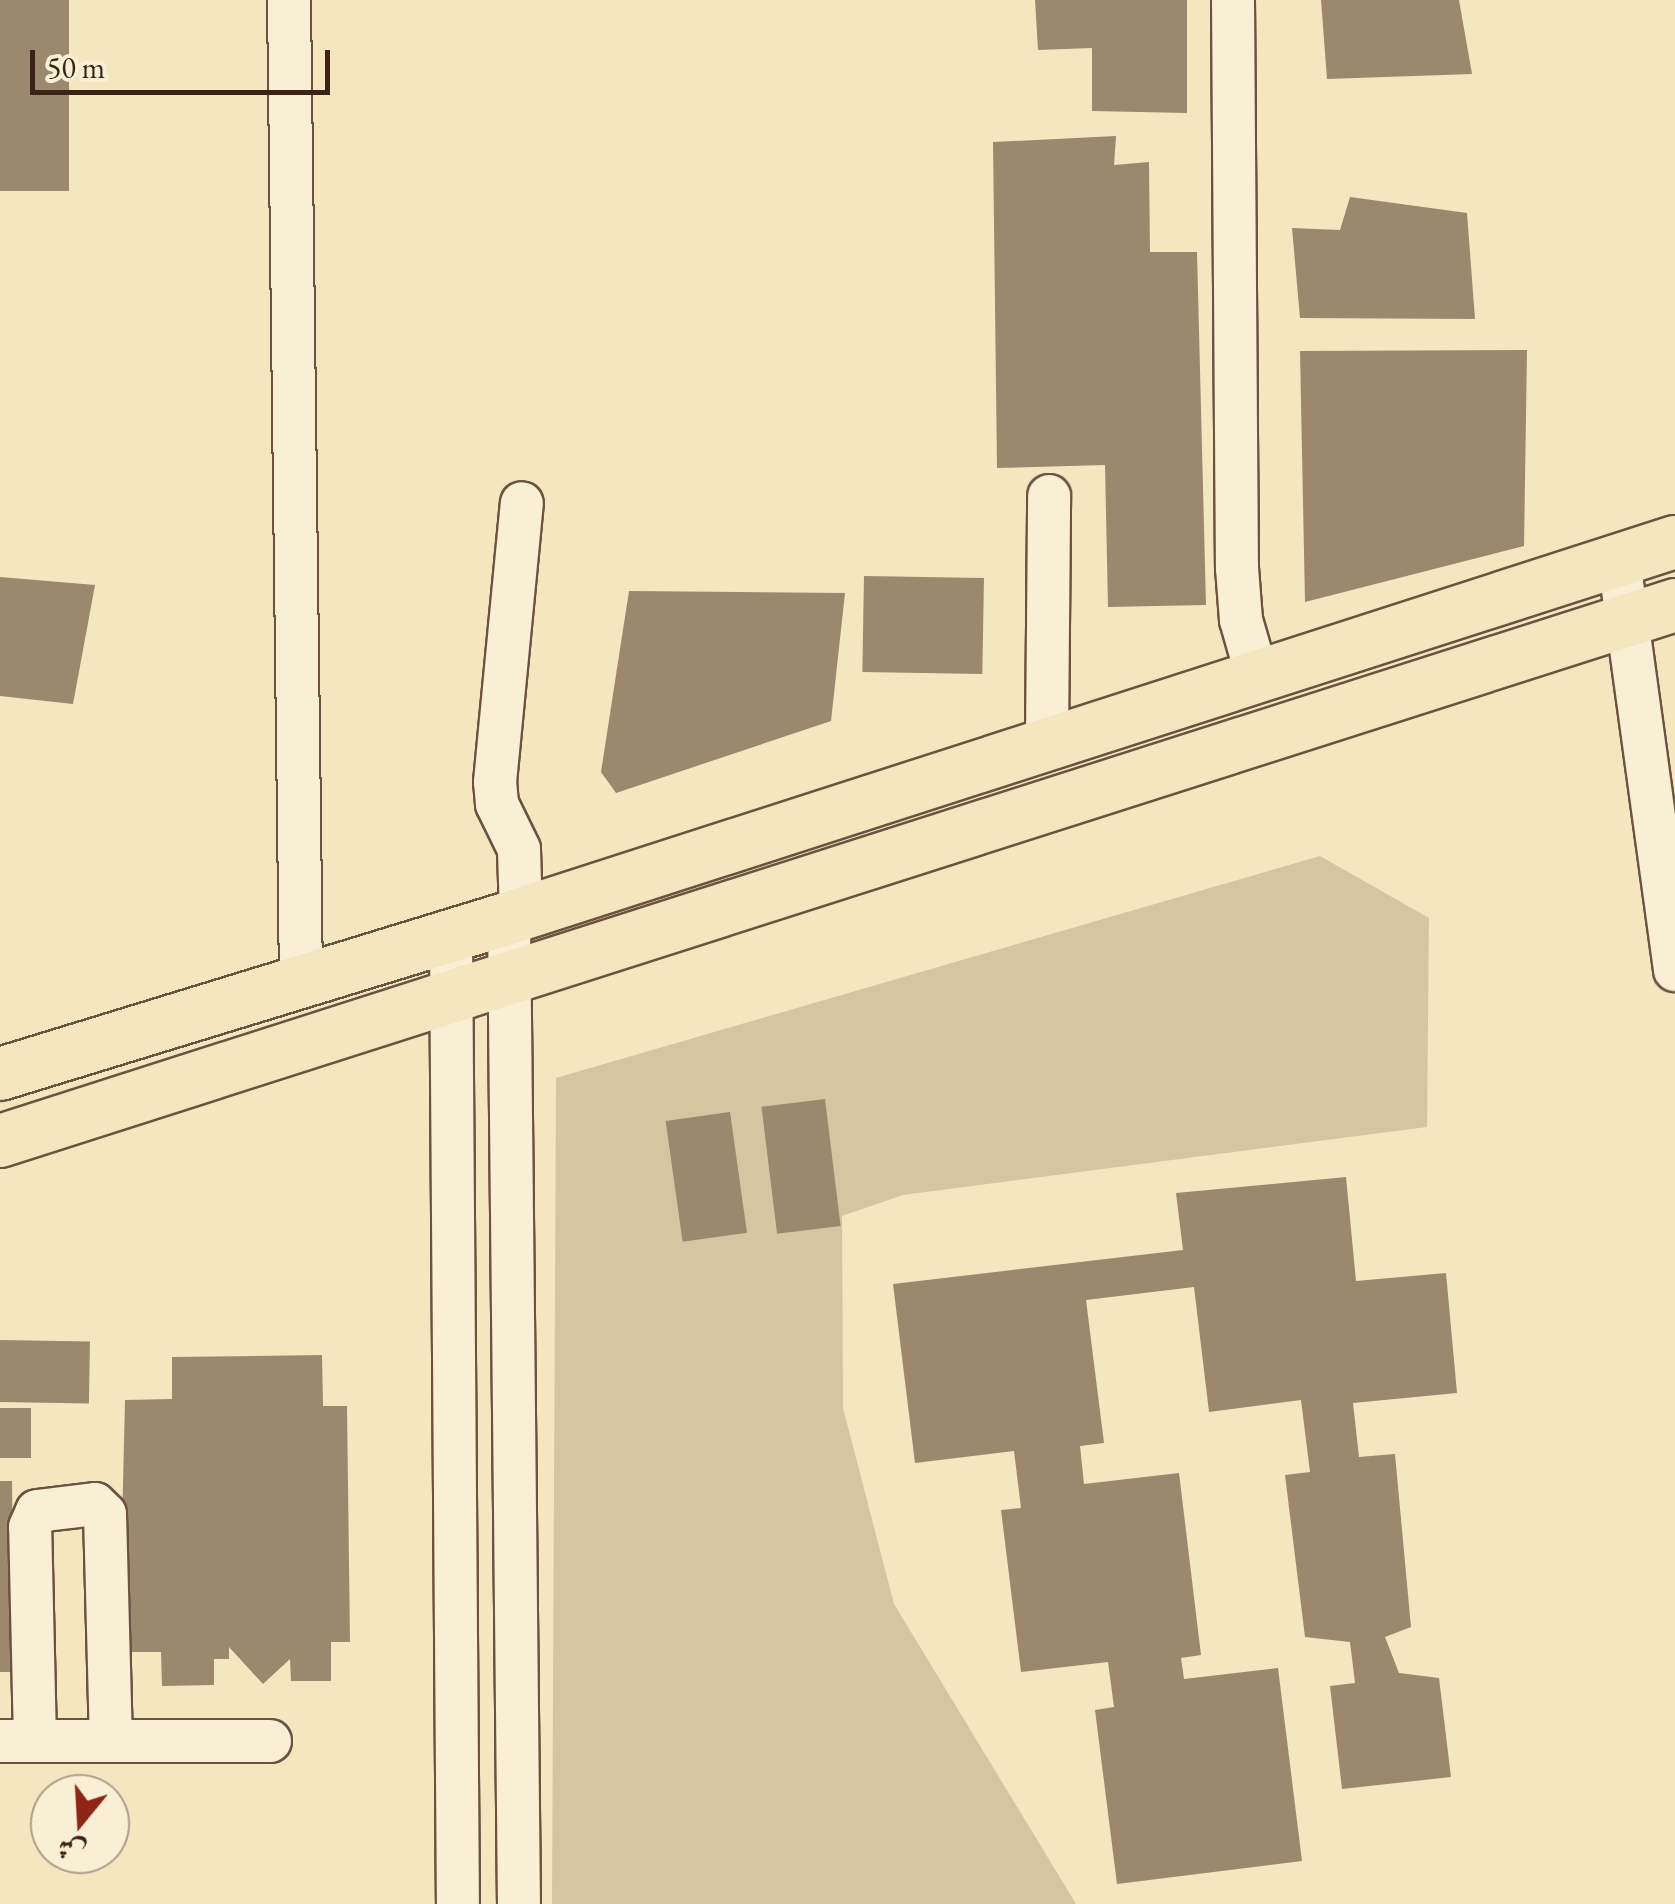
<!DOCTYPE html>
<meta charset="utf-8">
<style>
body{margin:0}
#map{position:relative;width:1675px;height:1904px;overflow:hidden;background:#f4e6be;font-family:"EB Garamond",Amiri,serif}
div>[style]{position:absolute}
.green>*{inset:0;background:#d5c5a1}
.building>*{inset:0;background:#9c886d;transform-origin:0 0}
.roads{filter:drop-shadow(2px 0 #6b5340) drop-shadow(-2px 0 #6b5340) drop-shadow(0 2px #6b5340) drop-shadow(0 -2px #6b5340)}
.minor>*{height:42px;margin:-21px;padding:0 21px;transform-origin:21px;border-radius:21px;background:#f8efd5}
.major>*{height:52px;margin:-26px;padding:0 26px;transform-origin:26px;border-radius:26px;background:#f4e6be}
span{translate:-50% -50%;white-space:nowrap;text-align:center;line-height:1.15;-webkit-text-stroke:9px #f8efd5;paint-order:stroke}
.north{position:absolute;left:30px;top:1774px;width:100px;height:100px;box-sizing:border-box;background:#f8efd5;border:2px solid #ad9d89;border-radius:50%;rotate:198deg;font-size:28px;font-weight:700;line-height:40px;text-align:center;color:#3d2216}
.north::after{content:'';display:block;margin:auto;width:35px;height:45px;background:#8f2418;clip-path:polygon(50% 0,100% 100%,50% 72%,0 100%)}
.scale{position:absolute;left:30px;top:50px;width:300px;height:45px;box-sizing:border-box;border:5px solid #3d2216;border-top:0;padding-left:12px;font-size:30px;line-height:35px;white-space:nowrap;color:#3d2216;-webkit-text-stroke:8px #f8efd5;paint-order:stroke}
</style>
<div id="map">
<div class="green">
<div style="clip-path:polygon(1320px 856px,1429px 918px,1427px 1127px,903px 1195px,842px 1216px,843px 1408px,894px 1604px,1076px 1904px,552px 1904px,556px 1078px)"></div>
</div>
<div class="building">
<div style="left:0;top:0;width:69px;height:191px"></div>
<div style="clip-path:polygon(1035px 0,1187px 0,1187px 113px,1092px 111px,1092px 48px,1038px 50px)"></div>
<div style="clip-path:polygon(1321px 0,1459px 0,1472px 74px,1327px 79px)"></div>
<div style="clip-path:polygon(1116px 136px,1114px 165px,1149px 162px,1150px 252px,1197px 252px,1206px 605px,1108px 607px,1105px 465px,997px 468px,993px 142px)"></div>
<div style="clip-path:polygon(1350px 197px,1467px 213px,1475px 319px,1300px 318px,1292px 228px,1340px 230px)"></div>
<div style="clip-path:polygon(1527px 350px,1524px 546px,1305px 602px,1300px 351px)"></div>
<div style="left:864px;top:576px;width:120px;height:96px;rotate:1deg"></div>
<div style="clip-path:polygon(0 577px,95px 585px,73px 704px,0 696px)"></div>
<div style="clip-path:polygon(629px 591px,845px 593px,831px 721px,616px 793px,601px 772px)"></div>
<div style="left:825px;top:1099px;width:128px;height:64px;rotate:83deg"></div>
<div style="left:730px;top:1112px;width:122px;height:65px;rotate:82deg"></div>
<div style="clip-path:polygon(1346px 1177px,1356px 1281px,1446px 1273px,1457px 1393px,1353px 1403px,1359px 1457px,1395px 1454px,1411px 1627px,1385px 1637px,1399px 1673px,1439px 1678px,1451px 1777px,1342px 1789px,1330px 1686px,1355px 1683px,1350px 1642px,1305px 1637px,1285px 1475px,1310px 1472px,1301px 1400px,1209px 1412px,1194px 1287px,1086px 1300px,1104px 1443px,1080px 1446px,1084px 1484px,1179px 1473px,1201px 1655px,1181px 1658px,1184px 1679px,1278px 1668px,1302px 1861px,1117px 1884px,1095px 1710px,1114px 1707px,1108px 1662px,1021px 1672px,1001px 1510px,1021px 1508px,1014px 1451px,915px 1463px,893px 1284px,1183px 1250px,1176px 1193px)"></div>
<div style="left:0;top:1340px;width:90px;height:62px;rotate:1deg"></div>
<div style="clip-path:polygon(322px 1355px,323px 1406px,347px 1406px,350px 1642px,331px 1642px,331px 1681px,291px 1681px,290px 1659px,263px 1684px,229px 1647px,229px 1659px,214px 1659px,214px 1685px,162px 1686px,161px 1652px,119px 1652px,125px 1400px,172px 1399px,172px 1357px)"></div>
<div style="left:0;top:1408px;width:31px;height:50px"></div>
<div style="clip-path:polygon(0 1481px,12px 1481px,14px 1672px,0 1672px)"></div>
</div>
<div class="roads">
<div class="minor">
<div style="left:289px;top:0;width:981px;rotate:89.3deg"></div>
<div style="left:1233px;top:0;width:568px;rotate:89.6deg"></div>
<div style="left:1237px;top:568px;width:52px;rotate:85.6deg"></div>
<div style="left:1241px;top:620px;width:54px;rotate:73.9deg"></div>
<div style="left:1619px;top:561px;width:413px;rotate:82.2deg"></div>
<div style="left:1047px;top:741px;width:245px;rotate:-89.5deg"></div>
<div style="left:521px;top:914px;width:65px;rotate:-91.8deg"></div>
<div style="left:519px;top:849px;width:50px;rotate:-116.1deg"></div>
<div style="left:497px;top:804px;width:22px;rotate:-95deg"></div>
<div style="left:495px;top:782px;width:280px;rotate:-84.5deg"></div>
<div style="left:509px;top:918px;width:986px;rotate:89.42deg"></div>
<div style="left:451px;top:936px;width:968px;rotate:89.59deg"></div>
<div style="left:0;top:1741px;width:270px"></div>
<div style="left:35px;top:1741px;width:214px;rotate:-91.3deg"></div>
<div style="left:30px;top:1527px;width:17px;rotate:-66deg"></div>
<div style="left:37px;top:1511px;width:58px;rotate:-6.9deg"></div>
<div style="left:95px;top:1504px;width:14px;rotate:45deg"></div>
<div style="left:105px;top:1514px;width:227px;rotate:88.5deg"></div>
</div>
<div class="major">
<div style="left:0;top:1074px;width:532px;rotate:-17.04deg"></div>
<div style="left:509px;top:918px;width:1225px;rotate:-17.87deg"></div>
<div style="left:0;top:1141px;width:1759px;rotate:-17.74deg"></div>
</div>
</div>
<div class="north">ش</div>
<div class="scale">50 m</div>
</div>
